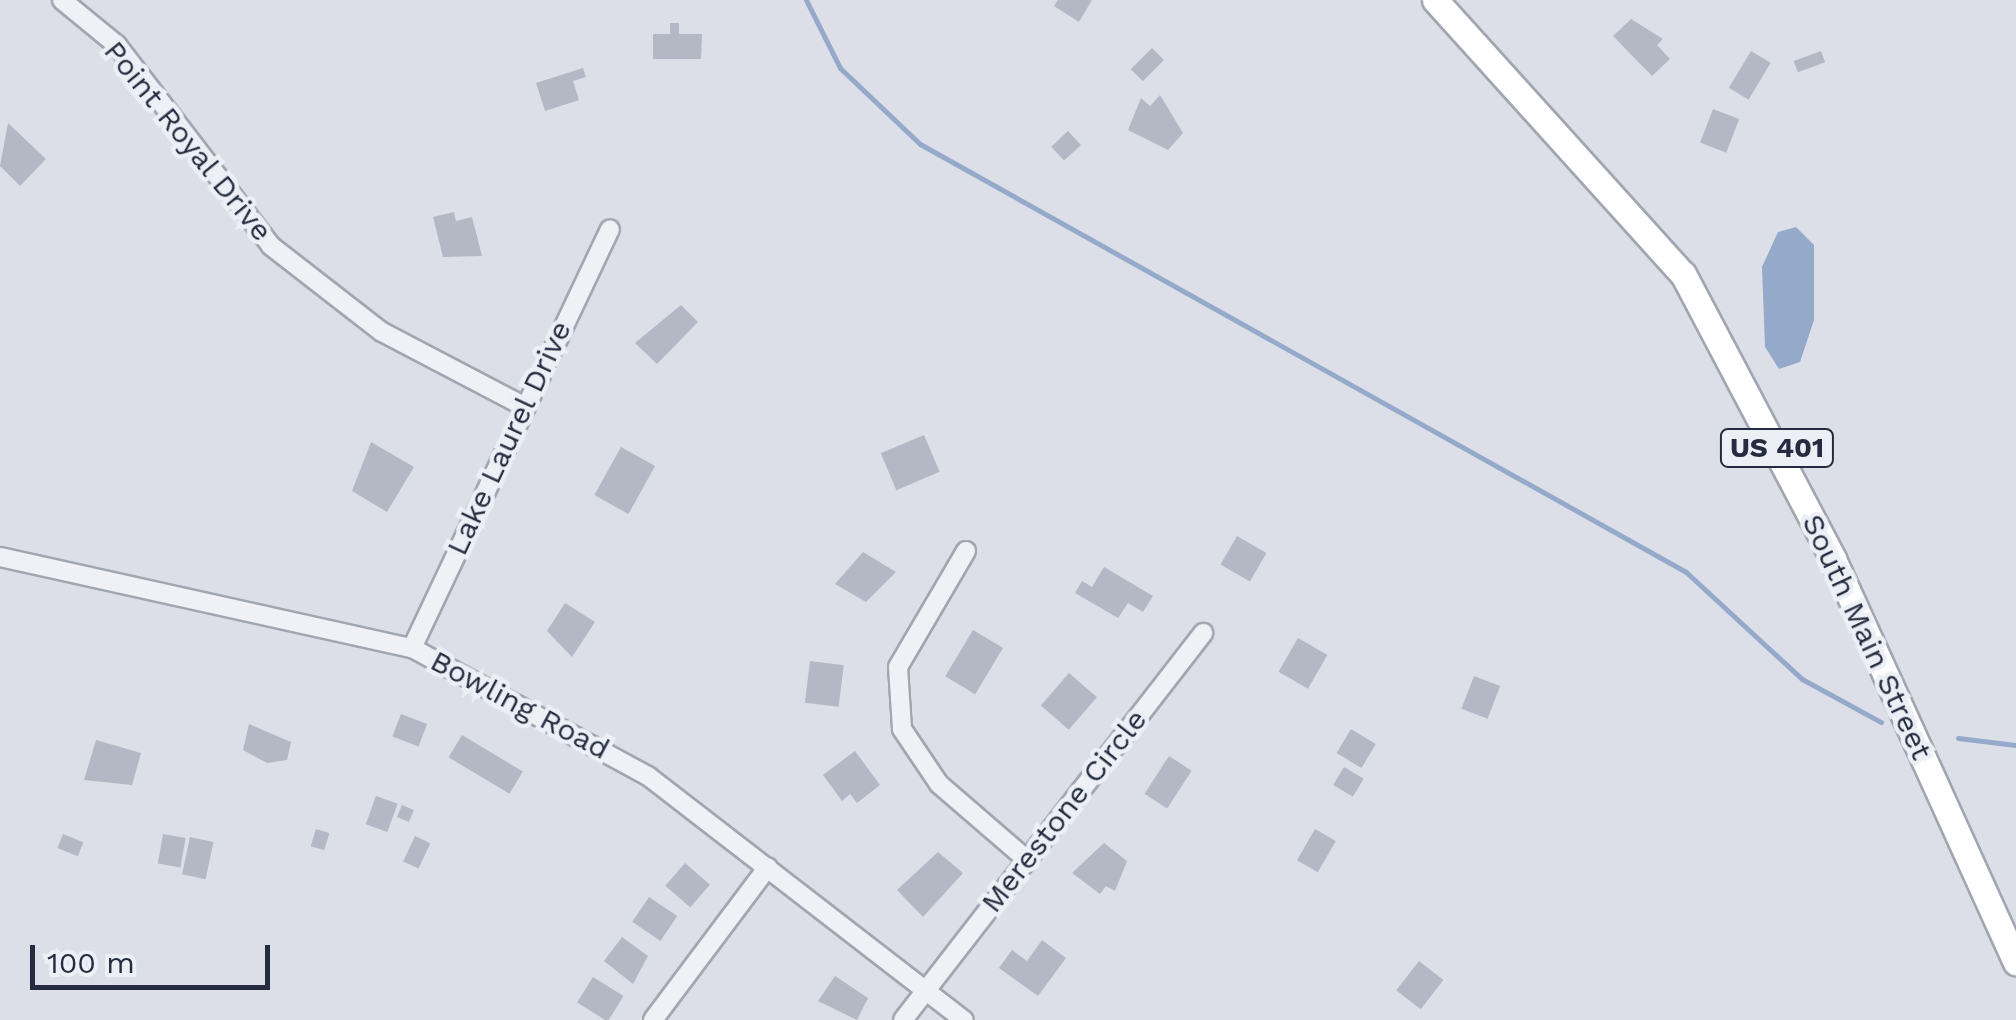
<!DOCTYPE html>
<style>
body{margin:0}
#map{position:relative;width:2016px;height:1020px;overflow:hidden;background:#dcdfe7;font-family:"Work Sans",sans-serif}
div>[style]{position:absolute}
.water>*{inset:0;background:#95a9ca}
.stream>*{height:5px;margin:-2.5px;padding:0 2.5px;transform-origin:2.5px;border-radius:2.5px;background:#95a9ca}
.building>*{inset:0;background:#b3b8c4;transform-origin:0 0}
.roads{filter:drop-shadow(2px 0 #a1a6b1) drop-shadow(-2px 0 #a1a6b1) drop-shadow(0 2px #a1a6b1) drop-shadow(0 -2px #a1a6b1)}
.minor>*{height:18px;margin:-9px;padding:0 9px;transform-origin:9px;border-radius:9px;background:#eff1f6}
.highway>*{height:25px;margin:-12.5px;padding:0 12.5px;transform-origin:12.5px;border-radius:12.5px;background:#fff}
span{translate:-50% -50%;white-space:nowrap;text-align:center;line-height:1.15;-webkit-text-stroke:9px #eceff5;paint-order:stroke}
.shield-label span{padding:2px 8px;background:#eceff5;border:2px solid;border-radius:8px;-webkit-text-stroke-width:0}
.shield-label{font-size:28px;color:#252c3f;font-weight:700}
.street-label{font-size:30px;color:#252c3f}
.scale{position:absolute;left:30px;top:945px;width:240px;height:45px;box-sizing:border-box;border:5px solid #252c3f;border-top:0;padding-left:12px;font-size:30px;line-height:35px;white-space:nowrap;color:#252c3f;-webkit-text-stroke:8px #eceff5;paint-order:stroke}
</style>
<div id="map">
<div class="water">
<div style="clip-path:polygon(1796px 227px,1814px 245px,1814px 320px,1800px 362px,1779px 369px,1765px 347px,1762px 267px,1778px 232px)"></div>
</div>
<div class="stream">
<div style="left:806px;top:0;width:76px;rotate:63.4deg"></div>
<div style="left:840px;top:68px;width:110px;rotate:43.5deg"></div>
<div style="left:920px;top:144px;width:877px;rotate:29.19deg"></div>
<div style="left:1686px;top:572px;width:158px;rotate:42.7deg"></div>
<div style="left:1802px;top:679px;width:90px;rotate:28.6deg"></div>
<div style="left:1958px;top:738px;width:58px;rotate:6.9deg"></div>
</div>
<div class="building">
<div style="clip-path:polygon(1058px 0,1092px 0,1079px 22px,1054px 6px)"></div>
<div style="clip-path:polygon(1631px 19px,1663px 39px,1657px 45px,1670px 59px,1652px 76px,1613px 36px)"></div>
<div style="clip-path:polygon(670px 23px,679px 23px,679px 34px,702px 34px,701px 59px,653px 59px,653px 34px,670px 34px)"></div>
<div style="left:1152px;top:48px;width:17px;height:30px;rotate:45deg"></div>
<div style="left:1751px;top:51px;width:23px;height:43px;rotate:31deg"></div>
<div style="left:1821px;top:51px;width:12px;height:29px;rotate:70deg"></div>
<div style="clip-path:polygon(583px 68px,586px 77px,573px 81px,579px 100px,545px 111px,536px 83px)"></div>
<div style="clip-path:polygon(1160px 95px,1183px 133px,1168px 150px,1128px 130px,1141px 98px,1150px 106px)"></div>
<div style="left:1713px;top:109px;width:28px;height:36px;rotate:21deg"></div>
<div style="clip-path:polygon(8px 123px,46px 159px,20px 186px,0 166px)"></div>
<div style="left:1068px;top:131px;width:19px;height:23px;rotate:47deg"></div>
<div style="clip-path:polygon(454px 212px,456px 221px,472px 217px,482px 256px,443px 257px,433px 217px)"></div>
<div style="clip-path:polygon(681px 305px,698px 322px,657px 364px,635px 343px)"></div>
<div style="left:924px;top:435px;width:40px;height:47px;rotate:67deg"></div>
<div style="clip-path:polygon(371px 442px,414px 467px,387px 512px,352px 491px)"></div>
<div style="left:621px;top:447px;width:39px;height:55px;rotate:29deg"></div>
<div style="left:1237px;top:536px;width:34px;height:33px;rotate:30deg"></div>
<div style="clip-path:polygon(863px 552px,896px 572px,866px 602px,835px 584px)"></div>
<div style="clip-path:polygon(1104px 567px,1153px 596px,1143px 612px,1128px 603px,1118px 618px,1075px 593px,1082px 581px,1092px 587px)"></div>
<div style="clip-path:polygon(565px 603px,595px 622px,572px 657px,547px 631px)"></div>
<div style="left:973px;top:630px;width:35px;height:54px;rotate:31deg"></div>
<div style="left:1298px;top:638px;width:34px;height:39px;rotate:30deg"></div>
<div style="left:810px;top:661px;width:34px;height:42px;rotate:7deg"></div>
<div style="left:1069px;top:673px;width:37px;height:43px;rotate:41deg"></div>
<div style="left:1474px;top:676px;width:28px;height:35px;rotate:21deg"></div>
<div style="left:401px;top:714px;width:28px;height:24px;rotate:21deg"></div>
<div style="clip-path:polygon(249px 724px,291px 742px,287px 760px,267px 763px,243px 750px)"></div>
<div style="left:1351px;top:729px;width:29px;height:28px;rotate:31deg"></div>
<div style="left:462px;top:735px;width:71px;height:26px;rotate:31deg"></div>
<div style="clip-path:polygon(96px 740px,141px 753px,132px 785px,84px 780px)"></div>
<div style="clip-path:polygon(855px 751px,880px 785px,857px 803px,850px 794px,842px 801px,823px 775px)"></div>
<div style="left:1169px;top:756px;width:27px;height:45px;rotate:33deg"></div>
<div style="left:1344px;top:767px;width:23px;height:21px;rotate:31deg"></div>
<div style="left:376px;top:796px;width:23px;height:30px;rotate:20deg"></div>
<div style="left:402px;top:805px;width:13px;height:13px;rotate:23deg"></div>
<div style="left:316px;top:829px;width:14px;height:18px;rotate:17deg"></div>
<div style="left:1315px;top:829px;width:24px;height:36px;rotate:30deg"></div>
<div style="left:63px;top:834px;width:22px;height:15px;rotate:22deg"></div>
<div style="left:163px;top:834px;width:23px;height:30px;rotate:10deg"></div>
<div style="left:415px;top:836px;width:17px;height:28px;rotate:25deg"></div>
<div style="left:190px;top:837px;width:24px;height:38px;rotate:12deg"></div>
<div style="clip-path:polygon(1104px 843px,1127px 861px,1115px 891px,1106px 886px,1100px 894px,1072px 873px)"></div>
<div style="clip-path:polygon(938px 852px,963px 873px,923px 917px,897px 890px)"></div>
<div style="left:685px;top:863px;width:33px;height:30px;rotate:41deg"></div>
<div style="left:649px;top:897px;width:34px;height:30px;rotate:34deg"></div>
<div style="clip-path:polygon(622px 937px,648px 956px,633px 984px,604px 961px)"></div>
<div style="clip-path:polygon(1042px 940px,1066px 958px,1038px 996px,999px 968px,1012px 950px,1027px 961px)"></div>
<div style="left:1419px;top:961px;width:31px;height:37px;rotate:38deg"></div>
<div style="clip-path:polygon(835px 976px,868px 998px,857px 1020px,818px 1001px)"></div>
<div style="left:593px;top:977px;width:36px;height:30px;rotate:32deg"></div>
</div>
<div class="roads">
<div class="minor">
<div style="left:62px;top:0;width:71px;rotate:39.3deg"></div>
<div style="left:117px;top:45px;width:253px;rotate:52.5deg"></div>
<div style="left:271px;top:246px;width:140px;rotate:37.8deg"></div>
<div style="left:382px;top:332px;width:156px;rotate:27.6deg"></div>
<div style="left:966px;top:551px;width:134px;rotate:120.4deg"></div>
<div style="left:898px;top:667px;width:62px;rotate:86.3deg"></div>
<div style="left:902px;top:729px;width:66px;rotate:56.1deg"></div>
<div style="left:939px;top:784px;width:115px;rotate:40.8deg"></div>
<div style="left:0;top:557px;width:422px;rotate:12.5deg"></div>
<div style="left:412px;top:648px;width:268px;rotate:28.5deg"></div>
<div style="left:648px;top:776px;width:399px;rotate:37.7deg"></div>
<div style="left:412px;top:648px;width:463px;rotate:-64.7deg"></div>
<div style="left:653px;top:1020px;width:191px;rotate:-53.1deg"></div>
<div style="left:903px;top:1020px;width:490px;rotate:-52.2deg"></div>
</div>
<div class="highway">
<div style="left:1435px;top:0;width:370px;rotate:47.9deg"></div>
<div style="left:1683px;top:274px;width:322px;rotate:62.2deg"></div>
<div style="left:1833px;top:559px;width:443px;rotate:65.6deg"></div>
</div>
</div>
<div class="shield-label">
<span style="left:1777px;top:448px">US 401</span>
</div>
<div class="street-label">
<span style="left:188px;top:141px;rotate:51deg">Point Royal Drive</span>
<span style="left:509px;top:438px;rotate:-65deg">Lake Laurel Drive</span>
<span style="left:1867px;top:637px;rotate:65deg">South Main Street</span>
<span style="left:520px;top:705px;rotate:28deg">Bowling Road</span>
<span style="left:1064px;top:811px;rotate:-52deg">Merestone Circle</span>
</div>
<div class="scale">100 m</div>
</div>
